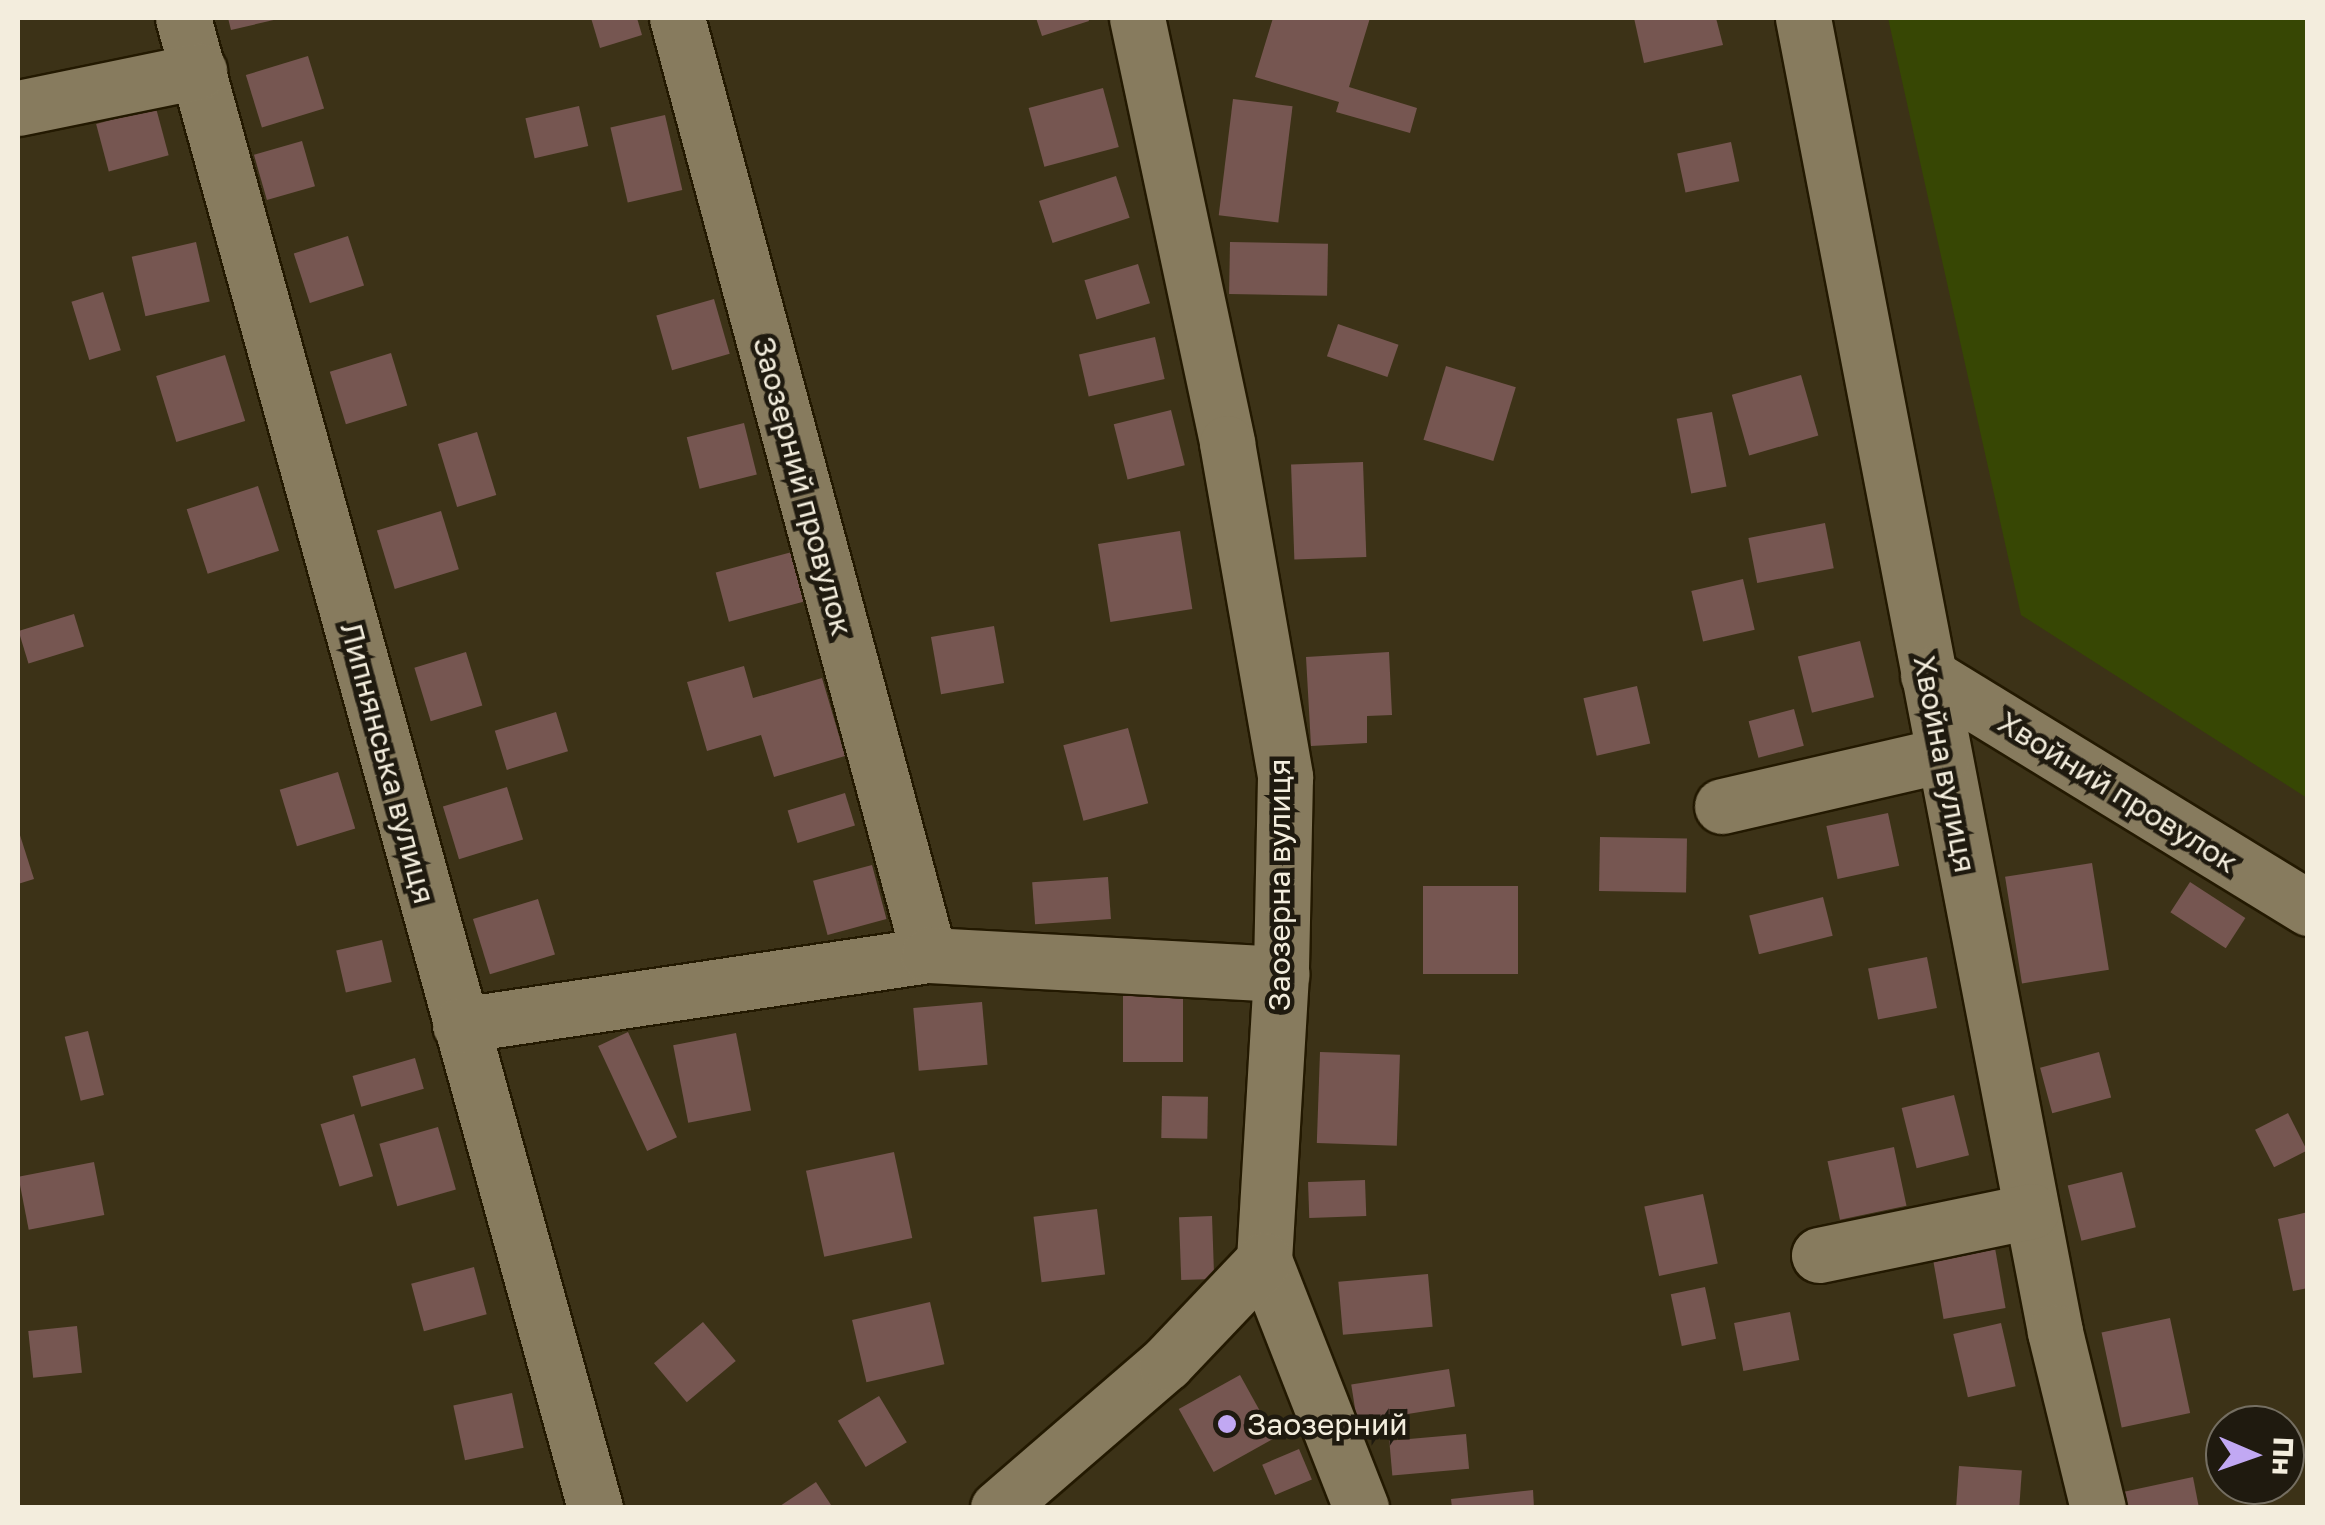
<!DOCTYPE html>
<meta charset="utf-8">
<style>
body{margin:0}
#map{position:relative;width:2325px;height:1525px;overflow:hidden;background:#3c3217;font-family:"Golos Text",sans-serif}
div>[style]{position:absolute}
.green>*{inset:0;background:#374704}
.building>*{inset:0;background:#765651;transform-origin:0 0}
.roads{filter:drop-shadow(2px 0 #231901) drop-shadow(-2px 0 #231901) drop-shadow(0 2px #231901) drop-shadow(0 -2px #231901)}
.minor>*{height:55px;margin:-27.5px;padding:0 27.5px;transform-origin:27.5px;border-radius:27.5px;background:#877b5e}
.dots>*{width:28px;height:28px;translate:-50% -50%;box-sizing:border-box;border:5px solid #1f1a0f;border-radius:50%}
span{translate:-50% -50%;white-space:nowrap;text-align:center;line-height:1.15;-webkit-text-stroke:9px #1f1a0f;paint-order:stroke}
.street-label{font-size:30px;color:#f3eddd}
.poi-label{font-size:30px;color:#f3eddd}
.left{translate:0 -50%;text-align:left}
.frame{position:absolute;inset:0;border:20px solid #f3eddd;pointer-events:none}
.north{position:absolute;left:2205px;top:1405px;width:100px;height:100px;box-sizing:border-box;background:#1f1a0f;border:2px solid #746e61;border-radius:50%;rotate:92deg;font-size:28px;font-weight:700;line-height:40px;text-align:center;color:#f3eddd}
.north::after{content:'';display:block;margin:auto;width:35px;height:45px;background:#c1a8f3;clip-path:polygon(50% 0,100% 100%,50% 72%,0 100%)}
</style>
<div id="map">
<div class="green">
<div style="clip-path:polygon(1888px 18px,2307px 18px,2307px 798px,2021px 615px)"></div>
</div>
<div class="building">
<div style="clip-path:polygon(228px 18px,278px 18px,278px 19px,231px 30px)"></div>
<div style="clip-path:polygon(591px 18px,637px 18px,642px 35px,600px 48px)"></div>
<div style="clip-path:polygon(1036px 18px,1088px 18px,1089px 21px,1042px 36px)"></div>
<div style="clip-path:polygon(1273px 18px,1370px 18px,1349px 87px,1417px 108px,1410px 133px,1336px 112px,1339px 102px,1255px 77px)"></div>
<div style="clip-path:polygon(1634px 18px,1716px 18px,1723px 45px,1644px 63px)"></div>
<div style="left:308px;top:56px;width:55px;height:65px;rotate:73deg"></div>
<div style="left:1103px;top:88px;width:61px;height:77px;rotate:75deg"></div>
<div style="left:1233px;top:99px;width:60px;height:117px;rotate:7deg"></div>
<div style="left:579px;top:106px;width:41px;height:55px;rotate:77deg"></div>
<div style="left:156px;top:108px;width:49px;height:62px;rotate:75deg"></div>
<div style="left:665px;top:115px;width:77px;height:56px;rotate:77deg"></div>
<div style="left:302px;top:141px;width:47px;height:50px;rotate:74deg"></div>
<div style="left:1731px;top:142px;width:40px;height:55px;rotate:78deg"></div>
<div style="left:1116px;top:176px;width:44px;height:81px;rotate:72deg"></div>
<div style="left:348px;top:236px;width:52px;height:57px;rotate:72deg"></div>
<div style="left:196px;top:242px;width:61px;height:66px;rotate:77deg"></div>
<div style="left:1230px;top:242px;width:98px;height:52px;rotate:1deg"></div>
<div style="left:1138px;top:264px;width:41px;height:56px;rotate:73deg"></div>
<div style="left:103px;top:292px;width:61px;height:33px;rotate:73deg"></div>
<div style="left:714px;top:299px;width:57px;height:60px;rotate:74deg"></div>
<div style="left:1338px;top:324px;width:64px;height:34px;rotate:19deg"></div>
<div style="left:1155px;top:337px;width:43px;height:78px;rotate:77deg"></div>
<div style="left:391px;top:353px;width:55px;height:64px;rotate:73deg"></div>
<div style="left:225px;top:355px;width:69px;height:72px;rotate:73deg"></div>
<div style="left:1446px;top:366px;width:73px;height:77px;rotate:17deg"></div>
<div style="left:1801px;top:375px;width:63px;height:72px;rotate:74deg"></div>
<div style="left:1171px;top:410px;width:57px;height:59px;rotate:76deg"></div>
<div style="left:1712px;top:412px;width:76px;height:36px;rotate:79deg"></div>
<div style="left:744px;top:423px;width:53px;height:59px;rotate:76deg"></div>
<div style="left:477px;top:432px;width:66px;height:41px;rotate:73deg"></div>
<div style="left:1363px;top:462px;width:95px;height:72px;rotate:88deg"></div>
<div style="left:258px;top:486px;width:68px;height:75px;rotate:72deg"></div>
<div style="left:441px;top:511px;width:61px;height:67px;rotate:73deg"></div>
<div style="left:1825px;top:523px;width:46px;height:78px;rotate:79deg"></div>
<div style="left:1180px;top:531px;width:79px;height:83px;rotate:81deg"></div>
<div style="left:792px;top:552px;width:51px;height:79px;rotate:75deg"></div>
<div style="left:1743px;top:579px;width:52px;height:53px;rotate:77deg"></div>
<div style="left:74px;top:614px;width:34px;height:58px;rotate:73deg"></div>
<div style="left:994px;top:626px;width:58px;height:64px;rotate:80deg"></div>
<div style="left:1860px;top:641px;width:58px;height:64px;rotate:76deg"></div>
<div style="left:466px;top:652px;width:56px;height:54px;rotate:73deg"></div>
<div style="clip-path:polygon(1389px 652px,1392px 715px,1367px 716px,1367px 743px,1311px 746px,1306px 657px)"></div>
<div style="clip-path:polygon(744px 666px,753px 698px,822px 678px,845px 756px,774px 777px,761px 735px,707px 751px,687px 682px)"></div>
<div style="left:1637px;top:686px;width:59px;height:55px;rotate:77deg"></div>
<div style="left:1794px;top:709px;width:38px;height:47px;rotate:75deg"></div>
<div style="left:556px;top:712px;width:41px;height:64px;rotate:73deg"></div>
<div style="left:1128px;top:728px;width:78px;height:67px;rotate:75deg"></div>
<div style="left:338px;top:772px;width:59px;height:61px;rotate:73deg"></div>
<div style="left:507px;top:787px;width:55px;height:67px;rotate:73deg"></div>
<div style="left:845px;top:793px;width:34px;height:60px;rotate:73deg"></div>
<div style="left:1888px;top:813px;width:54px;height:63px;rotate:78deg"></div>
<div style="clip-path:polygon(18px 829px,34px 879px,18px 884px)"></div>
<div style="left:1600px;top:837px;width:87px;height:54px;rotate:1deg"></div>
<div style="left:2092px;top:863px;width:108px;height:88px;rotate:81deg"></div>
<div style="left:872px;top:865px;width:56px;height:61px;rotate:75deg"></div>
<div style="left:1108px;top:877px;width:42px;height:76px;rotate:86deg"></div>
<div style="left:2190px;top:882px;width:66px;height:36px;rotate:33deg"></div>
<div style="left:1518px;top:886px;width:88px;height:95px;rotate:90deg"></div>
<div style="left:1823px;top:897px;width:40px;height:76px;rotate:76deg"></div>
<div style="left:538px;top:899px;width:58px;height:68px;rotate:73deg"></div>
<div style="left:382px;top:940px;width:43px;height:47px;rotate:77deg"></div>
<div style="left:1927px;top:957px;width:52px;height:60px;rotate:79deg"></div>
<div style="left:1123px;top:989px;width:60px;height:73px"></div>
<div style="left:982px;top:1002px;width:63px;height:69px;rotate:85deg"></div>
<div style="left:88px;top:1031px;width:66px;height:24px;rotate:76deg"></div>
<div style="left:628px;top:1032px;width:116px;height:33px;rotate:65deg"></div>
<div style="left:736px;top:1033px;width:79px;height:64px;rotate:79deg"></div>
<div style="left:1320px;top:1052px;width:80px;height:91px;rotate:2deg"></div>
<div style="left:2099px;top:1052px;width:47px;height:61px;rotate:75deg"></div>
<div style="left:415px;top:1058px;width:32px;height:65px;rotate:74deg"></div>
<div style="left:1954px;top:1095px;width:62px;height:54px;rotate:76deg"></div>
<div style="left:1162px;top:1096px;width:46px;height:42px;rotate:1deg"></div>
<div style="left:2288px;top:1113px;width:42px;height:37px;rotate:63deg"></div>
<div style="left:354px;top:1114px;width:65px;height:35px;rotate:73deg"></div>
<div style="left:438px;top:1127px;width:65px;height:61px;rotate:74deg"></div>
<div style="left:1894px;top:1147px;width:60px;height:68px;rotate:78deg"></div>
<div style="left:894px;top:1152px;width:88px;height:90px;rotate:78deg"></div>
<div style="left:94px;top:1162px;width:54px;height:77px;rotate:79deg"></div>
<div style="left:2122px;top:1172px;width:57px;height:56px;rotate:76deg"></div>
<div style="left:1365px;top:1180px;width:36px;height:57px;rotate:88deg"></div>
<div style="left:1703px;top:1194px;width:71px;height:60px;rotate:78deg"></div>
<div style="left:1097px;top:1209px;width:66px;height:64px;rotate:83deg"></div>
<div style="clip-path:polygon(2308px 1212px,2308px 1288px,2293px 1291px,2278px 1219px)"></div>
<div style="left:1212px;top:1216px;width:63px;height:33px;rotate:88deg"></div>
<div style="left:1995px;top:1248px;width:61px;height:63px;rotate:80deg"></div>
<div style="left:474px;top:1267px;width:49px;height:65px;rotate:75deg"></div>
<div style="left:1428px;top:1274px;width:53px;height:90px;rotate:85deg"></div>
<div style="left:1705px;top:1287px;width:53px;height:35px;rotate:78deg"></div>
<div style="left:930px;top:1302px;width:64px;height:80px;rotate:77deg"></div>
<div style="left:1790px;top:1312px;width:49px;height:57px;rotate:79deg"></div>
<div style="left:2170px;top:1318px;width:97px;height:70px;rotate:78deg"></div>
<div style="left:703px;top:1322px;width:51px;height:64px;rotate:50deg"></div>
<div style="left:2001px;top:1323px;width:65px;height:49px;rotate:77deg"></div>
<div style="left:77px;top:1326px;width:47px;height:49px;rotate:84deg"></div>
<div style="left:1449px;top:1369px;width:38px;height:99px;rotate:81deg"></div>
<div style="left:1240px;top:1375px;width:72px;height:70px;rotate:61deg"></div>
<div style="left:512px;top:1393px;width:56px;height:60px;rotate:78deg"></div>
<div style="left:879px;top:1396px;width:54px;height:48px;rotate:59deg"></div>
<div style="left:1466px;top:1434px;width:35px;height:77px;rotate:85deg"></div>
<div style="left:1299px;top:1449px;width:33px;height:40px;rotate:67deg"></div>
<div style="left:1959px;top:1466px;width:63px;height:42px;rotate:4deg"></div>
<div style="clip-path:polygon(2193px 1477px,2199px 1508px,2127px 1508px,2123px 1492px)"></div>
<div style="clip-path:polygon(816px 1482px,833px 1508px,777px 1508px)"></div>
<div style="clip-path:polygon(1533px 1490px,1534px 1508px,1452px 1508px,1451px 1499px)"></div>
</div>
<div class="roads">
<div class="minor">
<div style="left:183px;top:18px;width:1546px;rotate:74.54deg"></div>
<div style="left:677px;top:18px;width:970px;rotate:74.95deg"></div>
<div style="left:1137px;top:18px;width:434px;rotate:78deg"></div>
<div style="left:1227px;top:443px;width:339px;rotate:80.1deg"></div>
<div style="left:1285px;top:777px;width:197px;rotate:91.2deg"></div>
<div style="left:1281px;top:974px;width:287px;rotate:93.4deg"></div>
<div style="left:1264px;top:1260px;width:266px;rotate:68.6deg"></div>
<div style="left:1803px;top:18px;width:1338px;rotate:79.14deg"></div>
<div style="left:2055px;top:1332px;width:181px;rotate:76.3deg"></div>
<div style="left:18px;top:108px;width:185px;rotate:-11.6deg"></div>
<div style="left:1928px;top:675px;width:446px;rotate:31.5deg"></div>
<div style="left:1722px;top:806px;width:227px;rotate:-13deg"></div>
<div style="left:460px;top:1025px;width:474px;rotate:-8.5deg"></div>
<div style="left:929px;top:955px;width:353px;rotate:3.1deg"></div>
<div style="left:1819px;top:1255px;width:217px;rotate:-11.7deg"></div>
<div style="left:998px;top:1508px;width:222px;rotate:-40.8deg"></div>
<div style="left:1166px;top:1363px;width:142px;rotate:-46.4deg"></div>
</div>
</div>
<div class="dots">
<div style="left:1227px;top:1424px;background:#c1a8f3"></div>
</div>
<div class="street-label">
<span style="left:803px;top:486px;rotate:75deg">Заозерний провулок</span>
<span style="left:388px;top:763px;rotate:75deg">Липнянська вулиця</span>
<span style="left:1945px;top:764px;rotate:79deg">Хвойна вулиця</span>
<span style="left:2118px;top:792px;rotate:32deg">Хвойний провулок</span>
<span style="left:1279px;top:885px;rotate:-90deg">Заозерна вулиця</span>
</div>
<div class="poi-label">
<span class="left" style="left:1247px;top:1424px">Заозерний</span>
</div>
<div class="frame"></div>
<div class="north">Пн</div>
</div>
